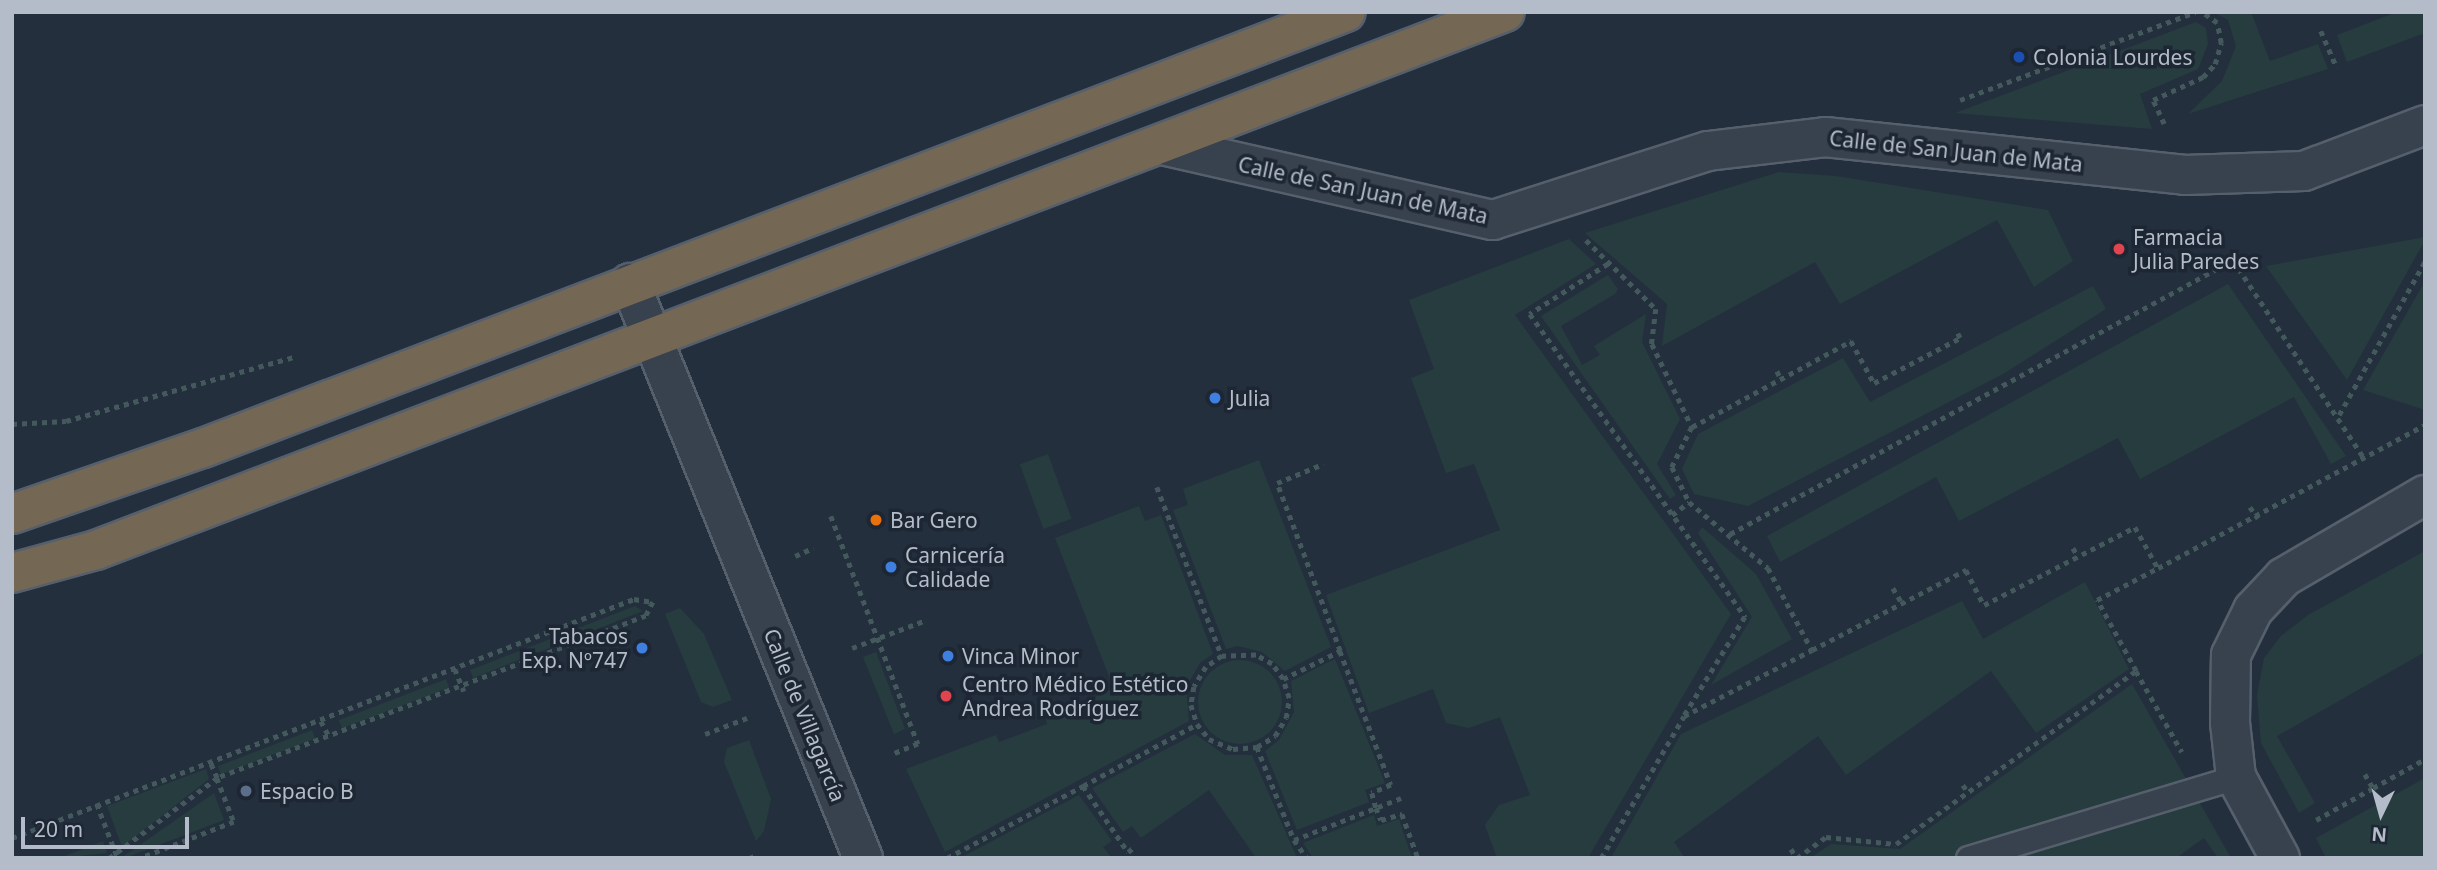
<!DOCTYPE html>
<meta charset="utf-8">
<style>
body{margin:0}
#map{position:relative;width:2437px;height:870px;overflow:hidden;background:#242f3e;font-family:"Noto Sans",sans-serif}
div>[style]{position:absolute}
.green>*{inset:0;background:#263c3f;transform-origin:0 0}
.round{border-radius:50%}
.path>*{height:4.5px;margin-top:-2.25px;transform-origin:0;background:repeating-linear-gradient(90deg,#44595c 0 5px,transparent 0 10px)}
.roads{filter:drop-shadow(2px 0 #565f6c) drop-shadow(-2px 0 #565f6c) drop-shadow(0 2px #565f6c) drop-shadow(0 -2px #565f6c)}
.lane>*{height:23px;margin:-11.5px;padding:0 11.5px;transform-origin:11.5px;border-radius:11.5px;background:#38414e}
.street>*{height:38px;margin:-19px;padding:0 19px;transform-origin:19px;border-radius:19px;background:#38414e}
.highway>*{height:38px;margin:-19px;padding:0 19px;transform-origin:19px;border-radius:19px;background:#746855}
.dots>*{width:19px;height:19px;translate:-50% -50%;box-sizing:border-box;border:4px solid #1d2633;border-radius:50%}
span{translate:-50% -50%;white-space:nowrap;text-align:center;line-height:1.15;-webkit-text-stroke:7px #1d2633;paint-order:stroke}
.poi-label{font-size:21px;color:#b4bcc9}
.left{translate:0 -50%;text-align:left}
.right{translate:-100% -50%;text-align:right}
.street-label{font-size:21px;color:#b4bcc9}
.frame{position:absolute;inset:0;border:14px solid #b4bcc9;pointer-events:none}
.north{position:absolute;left:2346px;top:779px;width:70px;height:70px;-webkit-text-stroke:5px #1d2633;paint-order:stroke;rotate:185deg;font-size:19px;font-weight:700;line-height:28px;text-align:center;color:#b4bcc9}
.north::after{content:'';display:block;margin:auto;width:24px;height:32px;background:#b4bcc9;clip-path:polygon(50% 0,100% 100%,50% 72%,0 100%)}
.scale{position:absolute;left:21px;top:817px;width:168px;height:32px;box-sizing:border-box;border:4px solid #b4bcc9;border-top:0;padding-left:9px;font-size:21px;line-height:24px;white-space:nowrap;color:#b4bcc9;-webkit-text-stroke:5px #1d2633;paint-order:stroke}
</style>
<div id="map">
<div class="green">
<div style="clip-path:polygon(2213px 12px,2251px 12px,2270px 61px,2318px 44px,2328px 69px,2188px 114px,2222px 81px,2236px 46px,2228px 20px)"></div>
<div style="clip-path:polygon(2397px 12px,2425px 12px,2425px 33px,2347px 62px,2337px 35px)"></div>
<div style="clip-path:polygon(2196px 22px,2206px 28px,2208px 44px,2198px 69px,2140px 94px,2152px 129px,1955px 113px)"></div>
<div style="clip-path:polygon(1779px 172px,1836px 176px,2048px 210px,2073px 261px,2034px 287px,1997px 220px,1840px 304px,1815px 262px,1662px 346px,1667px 304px,1585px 233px)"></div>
<div style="clip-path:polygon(2425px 237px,2425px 240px,2347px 380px,2266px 266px)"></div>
<div style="clip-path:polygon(1569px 239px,1596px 264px,1515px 315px,1731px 614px,1588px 858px,1497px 858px,1485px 825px,1499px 805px,1530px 795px,1500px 717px,1469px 728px,1446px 723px,1433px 689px,1369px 713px,1326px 595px,1500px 530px,1474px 464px,1446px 473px,1411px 378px,1434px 369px,1409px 300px)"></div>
<div style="clip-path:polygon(1608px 275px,1618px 289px,1615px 294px,1561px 326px,1582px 365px,1600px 355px,1594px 346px,1646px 314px,1642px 342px,1680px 419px,1657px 464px,1676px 495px,1670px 499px,1541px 316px)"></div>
<div style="clip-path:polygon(2425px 281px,2425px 410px,2363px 390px)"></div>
<div style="clip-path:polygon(2228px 284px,2346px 456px,2331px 464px,2294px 397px,2140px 479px,2118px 438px,1959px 521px,1936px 477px,1780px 562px,1767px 536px)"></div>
<div style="clip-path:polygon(2093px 286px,2106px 309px,2003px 374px,1748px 506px,1694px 494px,1682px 469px,1698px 434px,1843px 358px,1870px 402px)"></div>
<div style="left:1048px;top:454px;width:69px;height:30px;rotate:70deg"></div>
<div style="clip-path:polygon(1259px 460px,1331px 647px,1285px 671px,1262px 652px,1238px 646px,1226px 649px,1173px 510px,1188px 505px,1183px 489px)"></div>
<div style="clip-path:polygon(1139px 506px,1145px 521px,1161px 515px,1213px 654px,1200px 663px,1186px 687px,1189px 721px,945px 852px,906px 769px,996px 735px,999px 742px,1047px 724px,1045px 716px,1114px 689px,1055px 538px)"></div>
<div style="clip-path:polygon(1702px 527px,1756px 574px,1792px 639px,1711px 685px,1752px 617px,1698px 533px)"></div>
<div style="clip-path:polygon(2425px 551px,2425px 652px,2277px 736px,2315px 803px,2299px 813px,2261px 743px,2257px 695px,2264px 658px,2281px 636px,2308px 615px)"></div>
<div style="clip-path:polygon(2085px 582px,2129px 669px,2036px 733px,1991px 671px,1846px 775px,1818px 736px,1674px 842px,1685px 858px,1611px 858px,1681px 734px,1962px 601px,1983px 639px)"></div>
<div style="clip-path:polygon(635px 606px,643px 611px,473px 678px,470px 670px)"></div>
<div style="clip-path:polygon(680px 608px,704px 634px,732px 700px,713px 707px,701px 702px,665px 614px)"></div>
<div style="clip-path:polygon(876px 652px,905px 729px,894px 734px,863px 657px)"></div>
<div style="clip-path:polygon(1335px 659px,1385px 783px,1365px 790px,1369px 802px,1297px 830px,1265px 751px,1279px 740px,1294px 712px,1291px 681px)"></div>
<div class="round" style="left:1198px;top:660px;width:84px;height:84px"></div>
<div style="left:446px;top:679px;width:9px;height:115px;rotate:69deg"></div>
<div style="clip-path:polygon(2132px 684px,2231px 858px,2218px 858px,2204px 838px,2176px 858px,1810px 858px,1831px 844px,1900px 849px)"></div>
<div style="left:312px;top:730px;width:9px;height:101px;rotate:69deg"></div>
<div style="clip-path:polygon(1195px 734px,1225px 755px,1252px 755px,1297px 858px,1256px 858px,1209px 790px,1141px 838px,1132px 826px,1123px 832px,1092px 788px)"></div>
<div style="clip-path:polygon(749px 740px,771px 799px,764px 831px,756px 841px,724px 762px,727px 748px)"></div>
<div style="clip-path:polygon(206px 769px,209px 779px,122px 847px,107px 806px)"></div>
<div style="clip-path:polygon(2425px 778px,2425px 858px,2326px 858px,2316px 838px)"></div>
<div style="clip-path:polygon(214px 793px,224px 820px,125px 858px,124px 856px)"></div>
<div style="clip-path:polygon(1079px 795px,1112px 841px,1103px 847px,1112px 858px,960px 858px)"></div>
<div style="clip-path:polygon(1374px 815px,1377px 826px,1399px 819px,1412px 858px,1313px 858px,1303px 843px)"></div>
<div style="clip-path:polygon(103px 841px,107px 853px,60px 858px)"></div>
</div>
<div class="path">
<div style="left:2321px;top:31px;width:40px;rotate:66.6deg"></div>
<div style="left:1960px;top:100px;width:251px;rotate:-20.5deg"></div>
<div style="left:2164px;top:124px;width:26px;rotate:-115deg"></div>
<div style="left:2153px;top:100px;width:55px;rotate:-24.7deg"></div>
<div style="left:2203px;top:77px;width:18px;rotate:-47deg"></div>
<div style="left:2215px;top:64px;width:22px;rotate:-74deg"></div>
<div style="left:2221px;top:43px;width:20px;rotate:-101deg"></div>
<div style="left:2217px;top:23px;width:19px;rotate:-144deg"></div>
<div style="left:1586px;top:240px;width:98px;rotate:44.6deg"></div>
<div style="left:1656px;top:309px;width:35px;rotate:97deg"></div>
<div style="left:1652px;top:344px;width:92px;rotate:64.3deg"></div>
<div style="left:1692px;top:427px;width:45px;rotate:116.6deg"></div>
<div style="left:1672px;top:467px;width:39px;rotate:64deg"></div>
<div style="left:1689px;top:502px;width:103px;rotate:39.9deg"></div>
<div style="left:1768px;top:568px;width:93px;rotate:61.8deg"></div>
<div style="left:1812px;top:650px;width:174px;rotate:-27.5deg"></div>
<div style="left:1966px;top:570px;width:39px;rotate:63deg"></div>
<div style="left:1984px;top:605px;width:170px;rotate:-27.3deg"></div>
<div style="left:2135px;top:527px;width:47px;rotate:60.7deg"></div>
<div style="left:2158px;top:568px;width:303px;rotate:-28.2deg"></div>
<div style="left:1608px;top:264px;width:93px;rotate:147.3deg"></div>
<div style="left:1530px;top:314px;width:372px;rotate:54.6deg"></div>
<div style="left:1745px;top:617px;width:116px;rotate:121.6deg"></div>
<div style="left:1777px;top:371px;width:9px;rotate:63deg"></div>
<div style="left:2339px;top:415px;width:176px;rotate:-60.8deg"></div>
<div style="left:12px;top:424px;width:54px;rotate:-3.2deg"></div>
<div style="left:66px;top:421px;width:237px;rotate:-15.7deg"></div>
<div style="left:1692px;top:427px;width:181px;rotate:-28.4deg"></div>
<div style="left:1851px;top:341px;width:48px;rotate:61.3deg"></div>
<div style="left:1874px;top:383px;width:97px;rotate:-27.6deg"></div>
<div style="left:1960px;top:338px;width:10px;rotate:-119deg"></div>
<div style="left:1157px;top:487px;width:181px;rotate:69deg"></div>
<div style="left:2250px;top:507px;width:14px;rotate:54deg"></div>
<div style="left:1672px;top:515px;width:21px;rotate:-37deg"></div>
<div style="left:831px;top:516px;width:244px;rotate:69.1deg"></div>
<div style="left:918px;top:744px;width:27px;rotate:158deg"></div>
<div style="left:1730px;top:534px;width:573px;rotate:-28.58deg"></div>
<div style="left:2233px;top:260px;width:237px;rotate:56.5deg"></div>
<div style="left:2073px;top:548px;width:9px;rotate:58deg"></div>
<div style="left:795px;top:556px;width:20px;rotate:-24deg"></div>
<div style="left:1893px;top:588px;width:17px;rotate:59deg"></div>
<div style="left:852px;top:648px;width:79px;rotate:-20.7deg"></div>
<div style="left:1340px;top:651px;width:143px;rotate:69.2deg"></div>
<div style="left:1391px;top:785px;width:21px;rotate:157deg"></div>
<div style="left:1372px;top:793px;width:16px;rotate:75deg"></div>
<div style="left:1376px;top:808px;width:13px;rotate:67deg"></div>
<div style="left:1381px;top:820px;width:22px;rotate:-16deg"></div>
<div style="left:1402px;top:814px;width:47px;rotate:70deg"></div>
<div style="left:455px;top:669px;width:24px;rotate:68deg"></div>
<div style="left:2136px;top:671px;width:93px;rotate:60.4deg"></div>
<div style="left:1283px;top:679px;width:64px;rotate:-26.2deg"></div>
<div style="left:1340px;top:651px;width:179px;rotate:-110.6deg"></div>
<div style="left:1277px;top:483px;width:50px;rotate:-22.4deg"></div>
<div style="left:321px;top:721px;width:17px;rotate:62deg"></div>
<div style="left:705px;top:734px;width:45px;rotate:-20.9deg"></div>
<div style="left:1257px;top:747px;width:100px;rotate:68.3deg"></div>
<div style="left:1294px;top:840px;width:115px;rotate:-21.4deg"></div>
<div style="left:2365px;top:774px;width:16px;rotate:60deg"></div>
<div style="left:2373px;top:788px;width:60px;rotate:-29.1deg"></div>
<div style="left:1963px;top:785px;width:9px;rotate:54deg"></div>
<div style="left:1083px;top:786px;width:130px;rotate:-28.5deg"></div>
<div style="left:1197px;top:724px;width:19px;rotate:51deg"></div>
<div style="left:1209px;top:739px;width:26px;rotate:23deg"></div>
<div style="left:1233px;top:749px;width:24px;rotate:-5deg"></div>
<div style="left:1257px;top:747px;width:21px;rotate:-31deg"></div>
<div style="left:1275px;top:736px;width:21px;rotate:-59deg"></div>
<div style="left:1286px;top:718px;width:20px;rotate:-81deg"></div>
<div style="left:1289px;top:698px;width:20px;rotate:-108deg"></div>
<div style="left:1283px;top:679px;width:19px;rotate:-126deg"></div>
<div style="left:1272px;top:664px;width:18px;rotate:-151deg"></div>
<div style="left:1256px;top:655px;width:34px;rotate:178deg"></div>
<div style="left:1222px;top:656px;width:19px;rotate:145deg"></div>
<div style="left:1206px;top:667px;width:23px;rotate:121deg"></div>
<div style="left:1194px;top:687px;width:18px;rotate:99deg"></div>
<div style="left:1191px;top:705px;width:20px;rotate:72deg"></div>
<div style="left:97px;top:804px;width:56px;rotate:69deg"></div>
<div style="left:2316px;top:820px;width:65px;rotate:-29.3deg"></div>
<div style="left:12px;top:838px;width:666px;rotate:-21.02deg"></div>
<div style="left:634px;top:599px;width:19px;rotate:9deg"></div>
<div style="left:653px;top:602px;width:16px;rotate:117deg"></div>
<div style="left:646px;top:616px;width:459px;rotate:159.3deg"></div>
<div style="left:217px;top:778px;width:47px;rotate:68.9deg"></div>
<div style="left:234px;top:822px;width:100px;rotate:158.8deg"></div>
<div style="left:1294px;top:840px;width:22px;rotate:54deg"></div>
<div style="left:1791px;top:849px;width:11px;rotate:56deg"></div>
<div style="left:109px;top:858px;width:134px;rotate:-36.5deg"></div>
<div style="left:217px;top:778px;width:17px;rotate:-114deg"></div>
<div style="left:749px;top:858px;width:9px;rotate:-21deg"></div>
<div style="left:947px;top:858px;width:154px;rotate:-27.9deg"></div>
<div style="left:1083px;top:786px;width:80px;rotate:55.7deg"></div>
<div style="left:1128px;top:852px;width:6px;rotate:-39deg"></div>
<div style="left:1601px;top:858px;width:164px;rotate:-59.7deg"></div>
<div style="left:1684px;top:716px;width:144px;rotate:-27.3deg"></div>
<div style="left:1797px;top:858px;width:36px;rotate:-36deg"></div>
<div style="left:1826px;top:837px;width:70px;rotate:5.7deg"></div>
<div style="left:1896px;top:844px;width:296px;rotate:-35.8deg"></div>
<div style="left:2136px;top:671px;width:81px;rotate:-118.8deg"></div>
<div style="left:2097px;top:600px;width:69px;rotate:-27.7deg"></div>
</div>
<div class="roads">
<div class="lane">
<div style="left:1968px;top:858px;width:280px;rotate:-16.8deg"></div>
</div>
<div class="street">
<div style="left:1162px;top:145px;width:339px;rotate:12.8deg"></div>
<div style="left:1493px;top:220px;width:226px;rotate:-17.8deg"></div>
<div style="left:1708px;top:151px;width:118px;rotate:-6.8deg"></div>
<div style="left:1825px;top:137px;width:362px;rotate:6deg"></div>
<div style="left:2185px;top:175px;width:119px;rotate:-1.9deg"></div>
<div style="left:2304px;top:171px;width:129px;rotate:-20.8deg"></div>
<div style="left:630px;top:283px;width:620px;rotate:67.94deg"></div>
<div style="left:2280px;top:858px;width:92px;rotate:-118.5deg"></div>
<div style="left:2236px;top:777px;width:54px;rotate:-96.3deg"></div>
<div style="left:2230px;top:723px;width:68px;rotate:-89.2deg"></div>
<div style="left:2231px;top:655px;width:50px;rotate:-63.9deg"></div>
<div style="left:2253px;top:610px;width:45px;rotate:-46.8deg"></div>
<div style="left:2284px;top:577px;width:163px;rotate:-30.2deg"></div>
</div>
<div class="highway">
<div style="left:12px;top:514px;width:202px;rotate:-19.1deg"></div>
<div style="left:203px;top:448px;width:1223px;rotate:-20.88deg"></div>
<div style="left:12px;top:573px;width:87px;rotate:-15.3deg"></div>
<div style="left:96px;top:550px;width:1508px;rotate:-20.9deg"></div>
</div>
</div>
<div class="dots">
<div style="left:2019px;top:57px;background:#1a4fb4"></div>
<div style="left:2119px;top:249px;background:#e0444e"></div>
<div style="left:1215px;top:398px;background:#3f7fe0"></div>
<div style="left:876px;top:520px;background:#e8710a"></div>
<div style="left:891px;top:567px;background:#3f7fe0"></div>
<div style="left:642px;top:648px;background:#3f7fe0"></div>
<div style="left:948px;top:656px;background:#3f7fe0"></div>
<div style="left:946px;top:696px;background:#e0444e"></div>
<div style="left:246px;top:791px;background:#5c6f8a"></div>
</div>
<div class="poi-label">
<span class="left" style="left:2033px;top:57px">Colonia Lourdes</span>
<span class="left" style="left:2133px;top:249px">Farmacia<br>Julia Paredes</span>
<span class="left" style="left:1229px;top:398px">Julia</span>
<span class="left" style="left:890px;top:520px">Bar Gero</span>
<span class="left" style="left:905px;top:567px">Carnicería<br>Calidade</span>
<span class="right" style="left:628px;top:648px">Tabacos<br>Exp. Nº747</span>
<span class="left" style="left:962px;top:656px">Vinca Minor</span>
<span class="left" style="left:962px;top:696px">Centro Médico Estético<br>Andrea Rodríguez</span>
<span class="left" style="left:260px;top:791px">Espacio B</span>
</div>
<div class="street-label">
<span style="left:1956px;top:151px;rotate:6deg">Calle de San Juan de Mata</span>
<span style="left:1363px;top:190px;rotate:12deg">Calle de San Juan de Mata</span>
<span style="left:805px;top:715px;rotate:68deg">Calle de Villagarcía</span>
</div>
<div class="frame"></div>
<div class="north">N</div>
<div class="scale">20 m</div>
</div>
